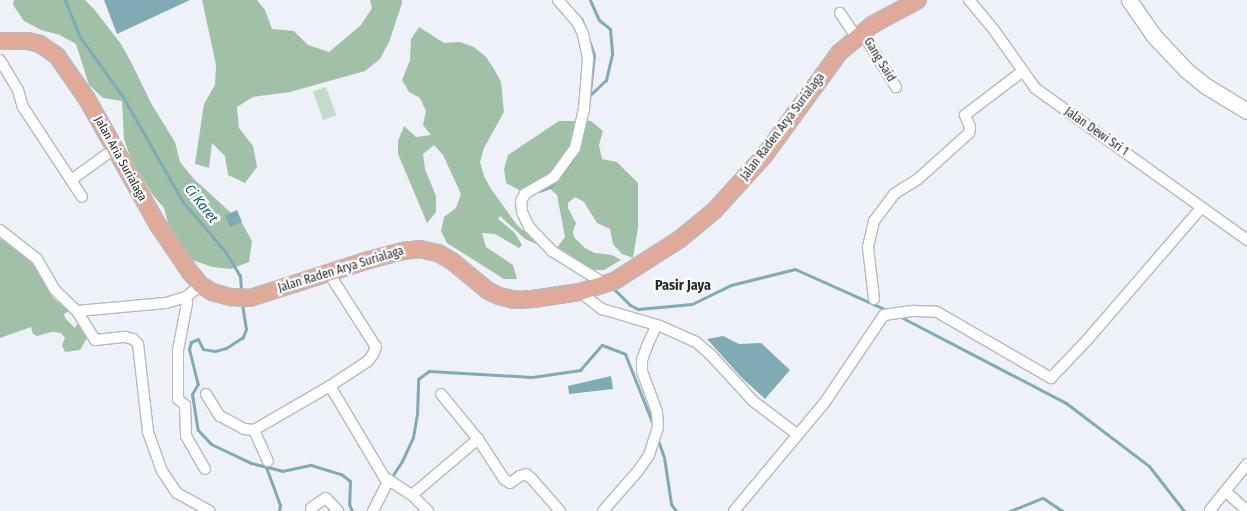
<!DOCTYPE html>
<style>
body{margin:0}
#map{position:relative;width:1247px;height:511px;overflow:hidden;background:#eef2f8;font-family:"Fira Sans Condensed",sans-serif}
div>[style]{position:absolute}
.green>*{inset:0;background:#c3dbc9;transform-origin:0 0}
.forest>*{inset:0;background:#a1c0a8}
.water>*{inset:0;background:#80aab4;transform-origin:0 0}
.stream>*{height:3px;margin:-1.5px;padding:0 1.5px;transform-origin:1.5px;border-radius:1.5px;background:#80aab4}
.roads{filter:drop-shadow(1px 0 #b6b9c0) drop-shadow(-1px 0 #b6b9c0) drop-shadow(0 1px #b6b9c0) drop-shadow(0 -1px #b6b9c0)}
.street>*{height:10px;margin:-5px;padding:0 5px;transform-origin:5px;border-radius:5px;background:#fff}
.secondary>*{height:15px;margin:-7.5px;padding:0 7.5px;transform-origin:7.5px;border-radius:7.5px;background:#fff}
.primary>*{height:16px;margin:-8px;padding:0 8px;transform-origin:8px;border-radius:8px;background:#e0aa9a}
span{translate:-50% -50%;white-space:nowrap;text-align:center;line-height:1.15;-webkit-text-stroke:4.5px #fff;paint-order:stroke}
.street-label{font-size:12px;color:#27292b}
.water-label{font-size:14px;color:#025f6e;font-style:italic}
.neighbourhood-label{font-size:14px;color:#27292b;font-weight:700}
</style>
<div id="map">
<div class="green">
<div style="left:326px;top:87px;width:30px;height:14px;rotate:70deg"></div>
</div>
<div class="forest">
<div style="clip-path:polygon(14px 0,85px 0,94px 9px,121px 44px,132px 64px,152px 105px,175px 142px,180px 162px,194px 179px,242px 223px,252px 241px,249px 262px,231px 269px,212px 267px,192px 260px,169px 227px,164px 208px,152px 194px,131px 159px,124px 139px,122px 101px,103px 98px,89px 85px,76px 44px,60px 35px,41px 30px,24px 21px,13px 5px)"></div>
<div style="clip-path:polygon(202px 0,257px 0,265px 10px,272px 29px,294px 31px,308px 45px,329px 52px,361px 25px,372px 8px,370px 0,402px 0,402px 3px,389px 42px,380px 59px,365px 71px,290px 92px,253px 97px,237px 107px,239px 128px,253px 146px,257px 167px,245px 183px,228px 175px,225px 156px,212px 143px,209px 168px,195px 164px,204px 104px,215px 85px,216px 65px)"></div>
<div style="clip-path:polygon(419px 27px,444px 43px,460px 42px,474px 47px,486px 57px,494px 69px,501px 82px,504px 112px,484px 148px,480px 162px,484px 176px,491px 189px,517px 225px,540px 245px,556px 249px,565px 237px,557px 195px,547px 186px,519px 190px,506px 183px,504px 169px,508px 155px,559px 121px,591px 121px,603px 131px,599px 145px,602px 159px,617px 162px,638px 183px,638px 227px,633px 258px,622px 254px,613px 244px,610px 229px,597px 223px,584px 202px,575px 197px,568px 203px,568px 208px,576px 223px,573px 232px,574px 237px,585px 248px,595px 253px,612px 255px,621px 260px,604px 270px,595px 270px,525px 239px,500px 216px,498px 219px,514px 232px,522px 245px,519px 248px,495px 234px,482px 233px,486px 247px,513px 265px,517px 279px,504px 279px,447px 243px,441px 231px,444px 217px,456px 208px,461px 194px,443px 155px,434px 145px,423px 154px,425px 169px,436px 196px,436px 212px,427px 223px,398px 154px,398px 141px,404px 126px,416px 137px,431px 135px,423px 125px,426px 111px,420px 98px,409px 92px,402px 80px,410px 60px,411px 39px)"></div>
<div style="clip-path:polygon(0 239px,21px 250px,34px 263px,53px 298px,69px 311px,64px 314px,65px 318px,75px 328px,77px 324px,81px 325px,87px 338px,80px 350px,65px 352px,62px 345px,65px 338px,61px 333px,52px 332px,37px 336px,33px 334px,31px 327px,0 338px)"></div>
</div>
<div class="water">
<div style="clip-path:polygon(104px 0,190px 0,117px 34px)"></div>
<div style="left:237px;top:210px;width:13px;height:13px;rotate:67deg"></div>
<div style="clip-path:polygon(723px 336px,739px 344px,761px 343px,790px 370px,765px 399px,743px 379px,707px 339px)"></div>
<div style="clip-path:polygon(611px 376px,613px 389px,569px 394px,568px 386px)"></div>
</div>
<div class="stream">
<div style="left:65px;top:0;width:40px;rotate:68deg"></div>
<div style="left:80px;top:37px;width:74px;rotate:54.4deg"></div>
<div style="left:123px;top:97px;width:121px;rotate:60.3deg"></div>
<div style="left:183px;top:202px;width:65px;rotate:49.4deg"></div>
<div style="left:225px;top:251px;width:29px;rotate:59deg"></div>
<div style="left:240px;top:276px;width:16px;rotate:86deg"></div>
<div style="left:590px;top:0;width:22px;rotate:66deg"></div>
<div style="left:599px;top:20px;width:14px;rotate:39deg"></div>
<div style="left:610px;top:29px;width:25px;rotate:85deg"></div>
<div style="left:612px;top:54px;width:27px;rotate:103deg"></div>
<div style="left:606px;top:80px;width:21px;rotate:137deg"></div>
<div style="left:576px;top:13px;width:9px;rotate:49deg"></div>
<div style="left:582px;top:20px;width:37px;rotate:71deg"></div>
<div style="left:594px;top:55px;width:45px;rotate:96.3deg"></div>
<div style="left:578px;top:151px;width:24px;rotate:-75deg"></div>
<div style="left:563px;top:173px;width:21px;rotate:-55deg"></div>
<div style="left:539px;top:191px;width:12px;rotate:-20deg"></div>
<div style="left:550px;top:187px;width:8px;rotate:-50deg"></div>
<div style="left:612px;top:287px;width:25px;rotate:45deg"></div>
<div style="left:630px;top:305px;width:9px;rotate:27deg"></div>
<div style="left:638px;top:309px;width:54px;rotate:-5.3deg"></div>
<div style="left:692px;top:304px;width:43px;rotate:-26deg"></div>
<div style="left:731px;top:285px;width:66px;rotate:-14deg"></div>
<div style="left:795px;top:269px;width:103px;rotate:24.1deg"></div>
<div style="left:242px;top:304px;width:25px;rotate:81deg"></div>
<div style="left:246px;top:329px;width:9px;rotate:111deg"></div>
<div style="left:243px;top:337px;width:20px;rotate:147deg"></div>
<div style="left:226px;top:348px;width:11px;rotate:165deg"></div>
<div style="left:215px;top:351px;width:12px;rotate:-171deg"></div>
<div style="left:203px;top:349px;width:11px;rotate:-117deg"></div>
<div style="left:198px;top:339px;width:8px;rotate:157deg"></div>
<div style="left:191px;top:342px;width:7px;rotate:106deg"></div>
<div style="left:189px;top:349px;width:36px;rotate:76deg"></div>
<div style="left:198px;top:384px;width:12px;rotate:121deg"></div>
<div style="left:192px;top:394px;width:36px;rotate:81deg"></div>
<div style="left:198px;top:430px;width:19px;rotate:47deg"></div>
<div style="left:211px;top:444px;width:44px;rotate:25.4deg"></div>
<div style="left:251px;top:463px;width:32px;rotate:14deg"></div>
<div style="left:282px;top:471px;width:30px;rotate:-12deg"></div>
<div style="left:311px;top:465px;width:31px;rotate:17deg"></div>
<div style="left:341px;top:474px;width:11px;rotate:38deg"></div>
<div style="left:350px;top:481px;width:23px;rotate:92deg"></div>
<div style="left:349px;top:504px;width:8px;rotate:67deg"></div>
<div style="left:899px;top:316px;width:188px;rotate:27.5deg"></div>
<div style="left:1066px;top:403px;width:104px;rotate:37.2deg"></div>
<div style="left:1149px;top:466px;width:57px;rotate:52.1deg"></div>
<div style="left:658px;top:440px;width:18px;rotate:71deg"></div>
<div style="left:664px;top:457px;width:48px;rotate:81.5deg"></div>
<div style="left:671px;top:504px;width:9px;rotate:54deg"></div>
<div style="left:266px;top:467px;width:40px;rotate:69.8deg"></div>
<div style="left:280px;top:505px;width:6px;rotate:99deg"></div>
<div style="left:391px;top:478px;width:20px;rotate:-57deg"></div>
<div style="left:402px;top:461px;width:26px;rotate:-65deg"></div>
<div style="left:413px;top:437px;width:23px;rotate:-80deg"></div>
<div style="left:417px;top:414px;width:35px;rotate:-88deg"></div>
<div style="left:418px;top:379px;width:14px;rotate:-36deg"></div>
<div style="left:429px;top:371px;width:103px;rotate:3.3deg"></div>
<div style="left:532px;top:377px;width:49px;rotate:-8.3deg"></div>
<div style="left:580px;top:370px;width:33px;rotate:-49deg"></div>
<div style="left:602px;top:345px;width:25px;rotate:21deg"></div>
<div style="left:625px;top:354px;width:79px;rotate:68.3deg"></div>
<div style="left:1010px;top:511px;width:35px;rotate:-22deg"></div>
<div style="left:1043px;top:498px;width:23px;rotate:34deg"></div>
</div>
<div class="roads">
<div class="street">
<div style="left:558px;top:0;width:29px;rotate:49deg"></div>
<div style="left:577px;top:22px;width:13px;rotate:63deg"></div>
<div style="left:583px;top:34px;width:25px;rotate:78deg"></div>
<div style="left:588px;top:58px;width:51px;rotate:94.5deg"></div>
<div style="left:584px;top:109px;width:40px;rotate:103deg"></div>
<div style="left:575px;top:148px;width:36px;rotate:126deg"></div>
<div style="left:554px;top:177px;width:34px;rotate:150deg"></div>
<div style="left:525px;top:194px;width:8px;rotate:120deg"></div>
<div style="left:521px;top:201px;width:11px;rotate:85deg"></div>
<div style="left:522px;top:212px;width:17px;rotate:65deg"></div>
<div style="left:529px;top:227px;width:33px;rotate:46deg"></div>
<div style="left:552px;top:251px;width:62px;rotate:31.9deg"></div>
<div style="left:969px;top:0;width:39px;rotate:50deg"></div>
<div style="left:994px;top:30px;width:71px;rotate:54.7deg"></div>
<div style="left:1035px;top:88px;width:261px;rotate:35.6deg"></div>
<div style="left:840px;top:13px;width:29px;rotate:56deg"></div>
<div style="left:862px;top:32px;width:65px;rotate:58.3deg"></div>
<div style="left:0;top:60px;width:35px;rotate:59deg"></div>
<div style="left:18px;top:90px;width:18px;rotate:74deg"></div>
<div style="left:23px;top:107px;width:87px;rotate:56.7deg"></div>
<div style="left:71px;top:180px;width:53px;rotate:-35.8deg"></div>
<div style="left:71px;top:180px;width:20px;rotate:57deg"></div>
<div style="left:0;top:230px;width:47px;rotate:38.1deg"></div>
<div style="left:37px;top:259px;width:36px;rotate:60deg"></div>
<div style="left:55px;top:290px;width:30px;rotate:44deg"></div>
<div style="left:77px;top:311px;width:34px;rotate:58deg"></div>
<div style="left:95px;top:340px;width:30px;rotate:-6deg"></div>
<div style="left:125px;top:337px;width:8px;rotate:14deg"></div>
<div style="left:133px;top:339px;width:7px;rotate:45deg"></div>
<div style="left:138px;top:344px;width:89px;rotate:83.5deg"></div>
<div style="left:148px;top:432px;width:41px;rotate:70.3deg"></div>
<div style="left:162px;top:471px;width:27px;rotate:56deg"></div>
<div style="left:177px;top:493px;width:37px;rotate:29deg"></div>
<div style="left:580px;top:292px;width:28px;rotate:38deg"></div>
<div style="left:602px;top:309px;width:60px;rotate:16.3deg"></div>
<div style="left:660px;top:326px;width:39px;rotate:24deg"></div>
<div style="left:696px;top:342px;width:18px;rotate:41deg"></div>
<div style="left:710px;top:354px;width:64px;rotate:47.5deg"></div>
<div style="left:753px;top:401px;width:56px;rotate:37.1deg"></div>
<div style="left:186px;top:297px;width:6px;rotate:81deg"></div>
<div style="left:187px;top:303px;width:48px;rotate:100.8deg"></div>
<div style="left:178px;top:350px;width:49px;rotate:90deg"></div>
<div style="left:178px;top:399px;width:9px;rotate:41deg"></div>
<div style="left:185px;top:405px;width:31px;rotate:88deg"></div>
<div style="left:186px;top:436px;width:38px;rotate:60deg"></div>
<div style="left:874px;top:299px;width:52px;rotate:-96.6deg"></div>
<div style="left:868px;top:247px;width:27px;rotate:-77deg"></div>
<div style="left:874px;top:221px;width:34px;rotate:-53deg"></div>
<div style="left:894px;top:194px;width:28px;rotate:-32deg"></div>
<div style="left:918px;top:179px;width:69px;rotate:-42deg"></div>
<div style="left:969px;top:133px;width:6px;rotate:-81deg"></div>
<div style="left:970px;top:127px;width:13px;rotate:-113deg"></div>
<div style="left:965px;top:115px;width:73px;rotate:-37.2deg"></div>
<div style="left:77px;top:311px;width:89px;rotate:-5.1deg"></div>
<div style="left:166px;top:303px;width:21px;rotate:-17deg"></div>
<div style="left:186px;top:297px;width:19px;rotate:-39deg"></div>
<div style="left:330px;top:386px;width:106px;rotate:59.3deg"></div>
<div style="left:384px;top:477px;width:33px;rotate:33deg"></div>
<div style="left:412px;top:495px;width:23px;rotate:45deg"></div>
<div style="left:206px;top:394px;width:26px;rotate:58deg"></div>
<div style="left:220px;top:416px;width:27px;rotate:28deg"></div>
<div style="left:244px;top:429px;width:10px;rotate:6deg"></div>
<div style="left:254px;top:430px;width:88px;rotate:-30.1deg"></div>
<div style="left:330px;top:386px;width:45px;rotate:-33.3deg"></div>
<div style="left:368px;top:361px;width:9px;rotate:-54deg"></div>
<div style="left:373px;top:354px;width:8px;rotate:-67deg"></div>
<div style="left:376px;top:347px;width:89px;rotate:-122.6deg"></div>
<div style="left:441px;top:394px;width:58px;rotate:50.6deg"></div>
<div style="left:254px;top:430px;width:34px;rotate:66deg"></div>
<div style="left:1225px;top:491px;width:30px;rotate:42deg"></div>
<div style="left:412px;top:495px;width:87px;rotate:-40.3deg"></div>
<div style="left:478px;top:439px;width:48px;rotate:57deg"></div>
<div style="left:504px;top:479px;width:7px;rotate:34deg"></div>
<div style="left:510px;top:483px;width:12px;rotate:-35deg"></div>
<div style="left:520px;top:476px;width:6px;rotate:-18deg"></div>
<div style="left:526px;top:474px;width:6px;rotate:39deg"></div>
<div style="left:531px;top:478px;width:44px;rotate:48.7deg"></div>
<div style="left:311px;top:508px;width:18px;rotate:-34deg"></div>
<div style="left:326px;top:498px;width:18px;rotate:47deg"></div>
<div style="left:1210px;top:510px;width:59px;rotate:-51.2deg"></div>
<div style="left:373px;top:511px;width:35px;rotate:-63deg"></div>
<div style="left:603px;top:511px;width:53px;rotate:-48.8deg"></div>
<div style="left:638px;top:471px;width:19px;rotate:-55deg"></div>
<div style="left:649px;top:455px;width:29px;rotate:-72deg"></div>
<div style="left:658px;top:427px;width:15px;rotate:-94deg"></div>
<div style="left:657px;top:412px;width:44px;rotate:-110.1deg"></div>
<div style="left:642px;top:371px;width:11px;rotate:-90deg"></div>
<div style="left:642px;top:360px;width:15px;rotate:-70deg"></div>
<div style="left:647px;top:346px;width:23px;rotate:-65deg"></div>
<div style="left:734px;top:511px;width:142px;rotate:-50.1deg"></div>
<div style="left:825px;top:402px;width:105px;rotate:-55.9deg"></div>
<div style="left:884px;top:315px;width:30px;rotate:-8deg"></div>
<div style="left:914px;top:311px;width:23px;rotate:2deg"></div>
<div style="left:937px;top:312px;width:132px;rotate:30.1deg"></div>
<div style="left:1051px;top:378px;width:54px;rotate:-46.5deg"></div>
<div style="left:1088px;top:339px;width:173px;rotate:-49.2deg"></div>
</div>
<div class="secondary">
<div style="left:1129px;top:0;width:44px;rotate:55.2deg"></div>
<div style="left:1154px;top:36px;width:47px;rotate:46.7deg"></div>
<div style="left:1186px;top:70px;width:26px;rotate:39deg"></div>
<div style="left:1206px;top:86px;width:48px;rotate:31.4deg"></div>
</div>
<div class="primary">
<div style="left:0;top:41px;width:28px"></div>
<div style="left:28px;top:41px;width:12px;rotate:14deg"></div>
<div style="left:40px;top:44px;width:21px;rotate:35deg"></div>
<div style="left:57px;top:56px;width:52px;rotate:55.1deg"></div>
<div style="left:87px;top:99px;width:145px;rotate:60.6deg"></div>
<div style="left:158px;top:225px;width:57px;rotate:55.8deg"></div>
<div style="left:190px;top:272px;width:17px;rotate:50deg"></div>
<div style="left:201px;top:285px;width:13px;rotate:32deg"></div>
<div style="left:212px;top:292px;width:20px;rotate:15deg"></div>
<div style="left:231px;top:297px;width:19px;rotate:3deg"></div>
<div style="left:250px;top:298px;width:125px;rotate:-17.7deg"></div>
<div style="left:369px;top:260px;width:34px;rotate:-15deg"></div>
<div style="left:402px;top:251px;width:18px;rotate:-6deg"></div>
<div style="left:420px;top:249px;width:18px;rotate:13deg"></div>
<div style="left:438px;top:253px;width:16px;rotate:30deg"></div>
<div style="left:452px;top:261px;width:45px;rotate:39.6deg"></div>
<div style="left:487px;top:290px;width:13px;rotate:27deg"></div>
<div style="left:499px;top:296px;width:16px;rotate:14deg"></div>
<div style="left:515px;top:300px;width:18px;rotate:-3deg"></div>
<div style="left:533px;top:299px;width:48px;rotate:-8.5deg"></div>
<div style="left:580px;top:292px;width:38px;rotate:-18deg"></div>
<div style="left:616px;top:280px;width:76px;rotate:-32.6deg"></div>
<div style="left:680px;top:239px;width:45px;rotate:-39.6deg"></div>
<div style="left:715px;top:210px;width:73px;rotate:-47.8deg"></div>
<div style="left:764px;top:156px;width:127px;rotate:-53.9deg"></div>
<div style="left:839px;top:53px;width:43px;rotate:-40.3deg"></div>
<div style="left:872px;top:25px;width:52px;rotate:-28.5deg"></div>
</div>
</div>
<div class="street-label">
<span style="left:879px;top:60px;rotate:59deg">Gang Said</span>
<span style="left:783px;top:127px;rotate:-53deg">Jalan Raden Arya Surialaga</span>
<span style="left:1096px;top:132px;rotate:35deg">Jalan Dewi Sri 1</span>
<span style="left:120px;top:159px;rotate:61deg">Jalan Aria Surialaga</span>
<span style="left:341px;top:270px;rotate:-17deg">Jalan Raden Arya Surialaga</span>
</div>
<div class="water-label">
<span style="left:201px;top:204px;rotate:52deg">Ci Karet</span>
</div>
<div class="neighbourhood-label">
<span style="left:683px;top:286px">Pasir Jaya</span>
</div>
</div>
